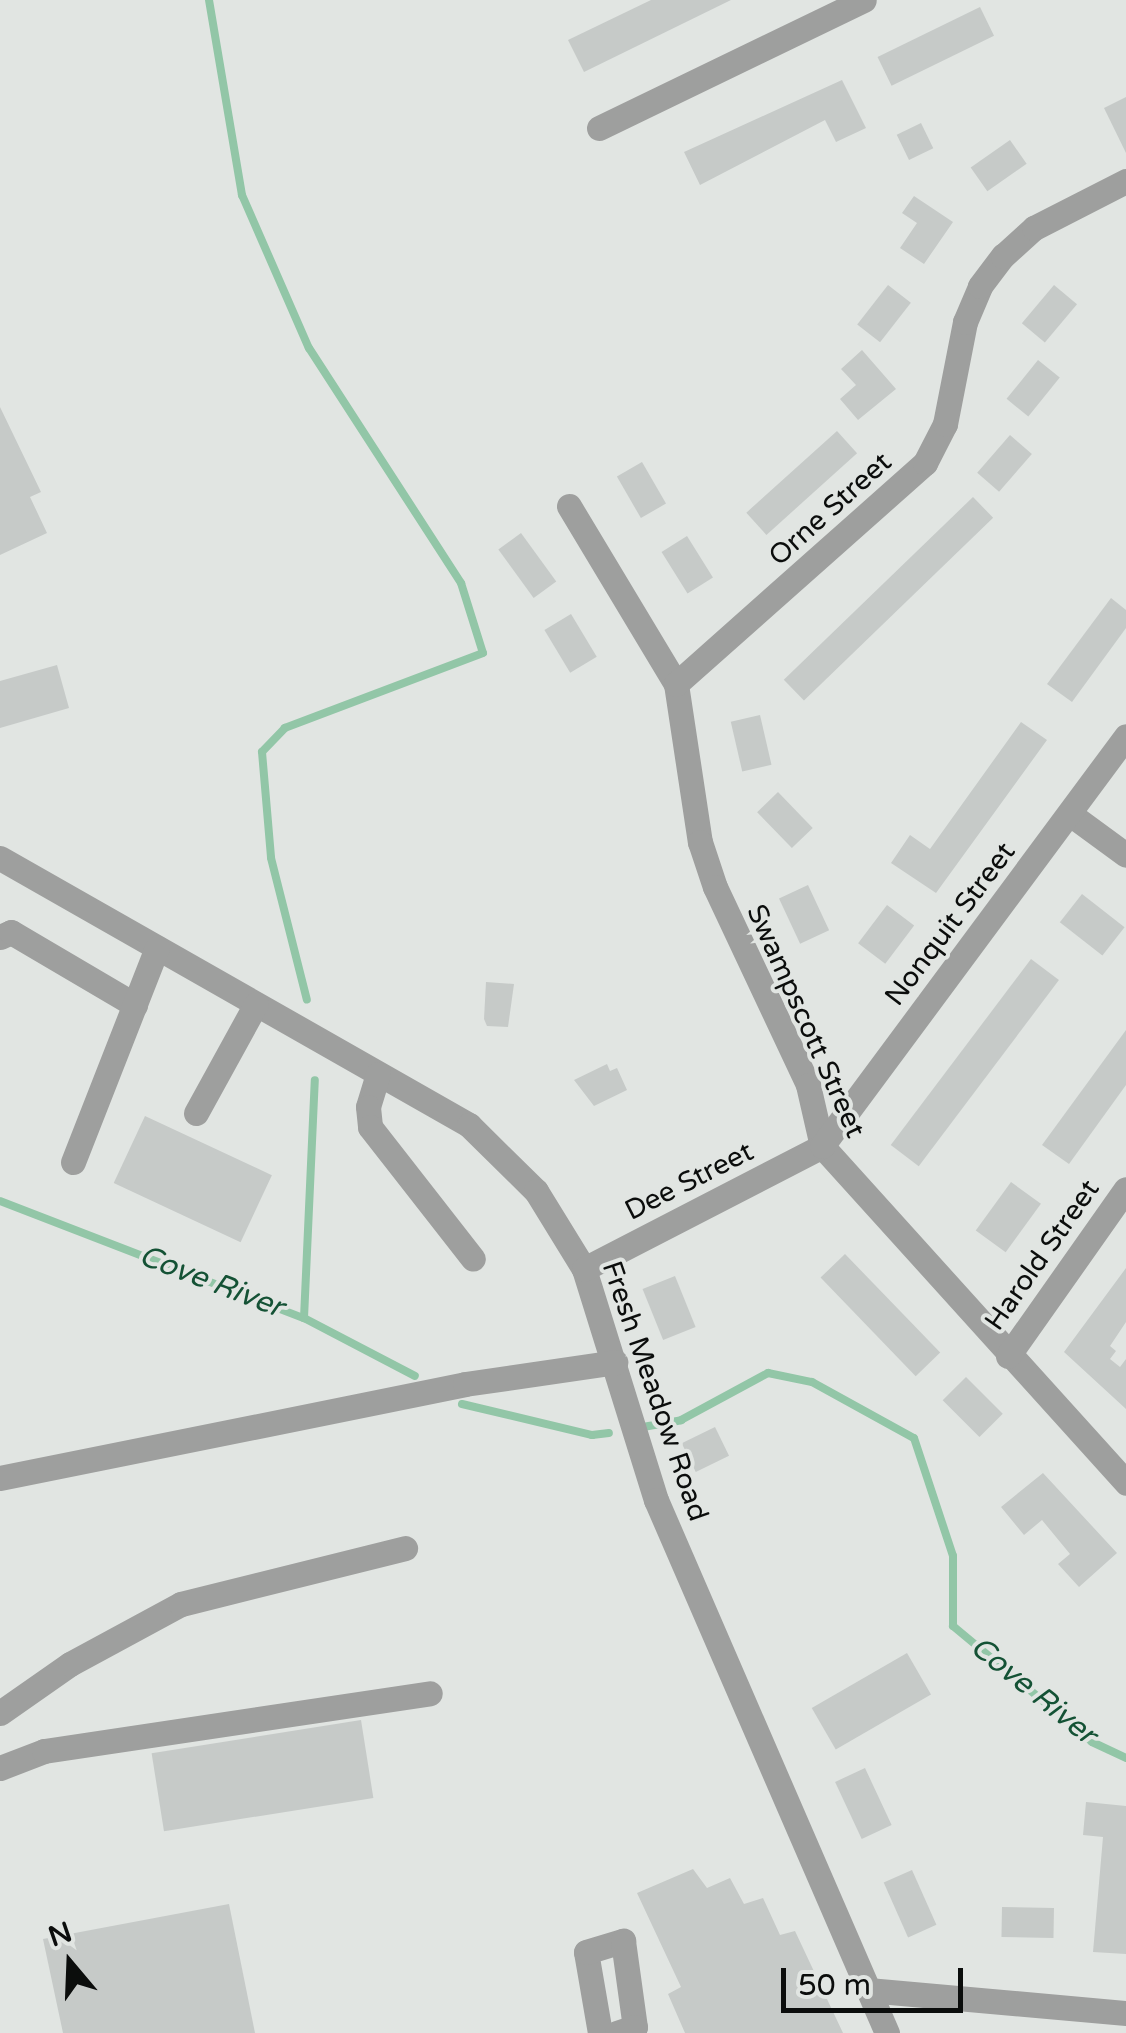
<!DOCTYPE html>
<style>
body{margin:0}
#map{position:relative;width:1126px;height:2033px;overflow:hidden;background:#e1e5e2;font-family:"Varela Round",sans-serif}
div>[style]{position:absolute}
.stream>*{height:8px;margin:-4px;padding:0 4px;transform-origin:4px;border-radius:4px;background:#92c6a7}
.building>*{inset:0;background:#c6cac8;transform-origin:0 0}
.minor>*{height:25px;margin:-12.5px;padding:0 12.5px;transform-origin:12.5px;border-radius:12.5px;background:#9e9f9e}
span{translate:-50% -50%;white-space:nowrap;text-align:center;line-height:1.15;-webkit-text-stroke:8px #e1e5e2;paint-order:stroke}
.street-label{font-size:28px;color:#0b0d0c}
.water-label{font-size:30px;color:#145235;font-style:italic}
.north{position:absolute;left:20px;top:1913px;width:100px;height:100px;-webkit-text-stroke:8px #e1e5e2;paint-order:stroke;rotate:341deg;font-size:28px;font-weight:700;line-height:40px;text-align:center;color:#0b0d0c}
.north::after{content:'';display:block;margin:auto;width:35px;height:45px;background:#0b0d0c;clip-path:polygon(50% 0,100% 100%,50% 72%,0 100%)}
.scale{position:absolute;left:781px;top:1968px;width:182px;height:45px;box-sizing:border-box;border:5px solid #0b0d0c;border-top:0;padding-left:12px;font-size:30px;line-height:35px;white-space:nowrap;color:#0b0d0c;-webkit-text-stroke:8px #e1e5e2;paint-order:stroke}
</style>
<div id="map">
<div class="stream">
<div style="left:209px;top:0;width:198px;rotate:80.4deg"></div>
<div style="left:242px;top:195px;width:167px;rotate:66.4deg"></div>
<div style="left:309px;top:348px;width:280px;rotate:57.1deg"></div>
<div style="left:461px;top:583px;width:73px;rotate:72.6deg"></div>
<div style="left:483px;top:653px;width:212px;rotate:159.3deg"></div>
<div style="left:285px;top:728px;width:33px;rotate:134deg"></div>
<div style="left:262px;top:752px;width:106px;rotate:85.1deg"></div>
<div style="left:271px;top:858px;width:146px;rotate:75.8deg"></div>
<div style="left:0;top:1201px;width:326px;rotate:21.1deg"></div>
<div style="left:304px;top:1318px;width:125px;rotate:27.6deg"></div>
<div style="left:304px;top:1318px;width:238px;rotate:-87.4deg"></div>
<div style="left:462px;top:1404px;width:134px;rotate:13.4deg"></div>
<div style="left:592px;top:1435px;width:17px;rotate:-7deg"></div>
<div style="left:643px;top:1427px;width:39px;rotate:-10deg"></div>
<div style="left:681px;top:1420px;width:99px;rotate:-28.4deg"></div>
<div style="left:768px;top:1373px;width:45px;rotate:11.6deg"></div>
<div style="left:812px;top:1382px;width:116px;rotate:28.8deg"></div>
<div style="left:914px;top:1438px;width:124px;rotate:71.7deg"></div>
<div style="left:953px;top:1556px;width:70px;rotate:90deg"></div>
<div style="left:953px;top:1626px;width:181px;rotate:39.8deg"></div>
<div style="left:1092px;top:1742px;width:38px;rotate:25deg"></div>
</div>
<div class="building">
<div style="clip-path:polygon(651px 0,731px 0,584px 72px,568px 40px)"></div>
<div style="left:980px;top:7px;width:32px;height:114px;rotate:64deg"></div>
<div style="clip-path:polygon(842px 80px,866px 128px,836px 142px,825px 120px,700px 185px,684px 152px)"></div>
<div style="clip-path:polygon(1126px 97px,1126px 153px,1104px 108px)"></div>
<div style="left:921px;top:123px;width:28px;height:27px;rotate:64deg"></div>
<div style="left:1010px;top:140px;width:29px;height:48px;rotate:55deg"></div>
<div style="clip-path:polygon(914px 196px,953px 222px,924px 264px,900px 248px,917px 223px,902px 213px)"></div>
<div style="left:888px;top:285px;width:29px;height:50px;rotate:38deg"></div>
<div style="left:1054px;top:285px;width:30px;height:50px;rotate:40deg"></div>
<div style="clip-path:polygon(862px 350px,896px 389px,858px 420px,840px 399px,856px 385px,841px 369px)"></div>
<div style="left:1038px;top:360px;width:28px;height:50px;rotate:39deg"></div>
<div style="clip-path:polygon(0 407px,41px 492px,30px 497px,47px 533px,0 555px)"></div>
<div style="left:837px;top:431px;width:30px;height:122px;rotate:48deg"></div>
<div style="left:1010px;top:435px;width:29px;height:50px;rotate:41deg"></div>
<div style="left:642px;top:462px;width:48px;height:29px;rotate:60deg"></div>
<div style="left:973px;top:497px;width:29px;height:263px;rotate:46deg"></div>
<div style="left:521px;top:533px;width:60px;height:28px;rotate:54deg"></div>
<div style="left:687px;top:536px;width:49px;height:30px;rotate:58deg"></div>
<div style="clip-path:polygon(1111px 598px,1126px 610px,1126px 628px,1072px 702px,1047px 684px)"></div>
<div style="left:571px;top:614px;width:50px;height:31px;rotate:59deg"></div>
<div style="clip-path:polygon(57px 665px,69px 708px,0 728px,0 681px)"></div>
<div style="left:760px;top:715px;width:51px;height:30px;rotate:77deg"></div>
<div style="clip-path:polygon(1021px 722px,1047px 740px,936px 893px,891px 863px,910px 835px,930px 849px)"></div>
<div style="left:778px;top:792px;width:50px;height:29px;rotate:46deg"></div>
<div style="left:808px;top:885px;width:50px;height:32px;rotate:65deg"></div>
<div style="left:1082px;top:894px;width:54px;height:36px;rotate:38deg"></div>
<div style="left:887px;top:905px;width:34px;height:48px;rotate:37deg"></div>
<div style="left:1031px;top:959px;width:35px;height:233px;rotate:37deg"></div>
<div style="clip-path:polygon(486px 982px,514px 984px,508px 1027px,487px 1026px,484px 1019px)"></div>
<div style="clip-path:polygon(1126px 1030px,1126px 1085px,1069px 1164px,1042px 1145px)"></div>
<div style="clip-path:polygon(607px 1064px,610px 1071px,617px 1068px,627px 1090px,594px 1106px,574px 1080px)"></div>
<div style="left:145px;top:1116px;width:140px;height:74px;rotate:25deg"></div>
<div style="left:1011px;top:1182px;width:37px;height:60px;rotate:36deg"></div>
<div style="left:845px;top:1254px;width:137px;height:34px;rotate:46deg"></div>
<div style="clip-path:polygon(1126px 1268px,1126px 1322px,1110px 1346px,1116px 1351px,1110px 1359px,1120px 1367px,1126px 1359px,1126px 1409px,1064px 1352px)"></div>
<div style="left:675px;top:1276px;width:55px;height:35px;rotate:68deg"></div>
<div style="left:966px;top:1377px;width:52px;height:33px;rotate:45deg"></div>
<div style="left:715px;top:1427px;width:32px;height:37px;rotate:64deg"></div>
<div style="clip-path:polygon(1043px 1473px,1117px 1553px,1079px 1587px,1058px 1564px,1070px 1554px,1042px 1520px,1024px 1535px,1001px 1507px)"></div>
<div style="left:907px;top:1653px;width:48px;height:110px;rotate:60deg"></div>
<div style="left:361px;top:1720px;width:79px;height:212px;rotate:81deg"></div>
<div style="left:865px;top:1768px;width:63px;height:33px;rotate:65deg"></div>
<div style="clip-path:polygon(1086px 1802px,1126px 1806px,1126px 1954px,1093px 1952px,1103px 1837px,1083px 1835px)"></div>
<div style="clip-path:polygon(693px 1869px,707px 1888px,730px 1878px,744px 1904px,763px 1898px,780px 1935px,795px 1931px,843px 2033px,685px 2033px,668px 1994px,681px 1987px,637px 1893px)"></div>
<div style="left:912px;top:1870px;width:60px;height:31px;rotate:66deg"></div>
<div style="clip-path:polygon(229px 1904px,255px 2033px,63px 2033px,43px 1939px)"></div>
<div style="left:1002px;top:1907px;width:52px;height:30px;rotate:1deg"></div>
</div>
<div class="minor">
<div style="left:599px;top:128px;width:294px;rotate:-25.8deg"></div>
<div style="left:569px;top:506px;width:208px;rotate:59deg"></div>
<div style="left:676px;top:684px;width:160px;rotate:81.4deg"></div>
<div style="left:700px;top:842px;width:47px;rotate:71.6deg"></div>
<div style="left:715px;top:887px;width:219px;rotate:64.8deg"></div>
<div style="left:808px;top:1085px;width:63px;rotate:77.1deg"></div>
<div style="left:822px;top:1146px;width:454px;rotate:47.9deg"></div>
<div style="left:676px;top:684px;width:333px;rotate:-41.6deg"></div>
<div style="left:925px;top:463px;width:44px;rotate:-62.9deg"></div>
<div style="left:945px;top:424px;width:104px;rotate:-78.9deg"></div>
<div style="left:965px;top:322px;width:39px;rotate:-67deg"></div>
<div style="left:980px;top:286px;width:38px;rotate:-53deg"></div>
<div style="left:1003px;top:256px;width:42px;rotate:-42.1deg"></div>
<div style="left:1034px;top:228px;width:103px;rotate:-27.1deg"></div>
<div style="left:1070px;top:814px;width:69px;rotate:36.2deg"></div>
<div style="left:0;top:858px;width:540px;rotate:29.65deg"></div>
<div style="left:469px;top:1125px;width:94px;rotate:44.6deg"></div>
<div style="left:536px;top:1191px;width:92px;rotate:58.4deg"></div>
<div style="left:584px;top:1269px;width:242px;rotate:72.7deg"></div>
<div style="left:656px;top:1500px;width:581px;rotate:66.57deg"></div>
<div style="left:0;top:937px;width:12px;rotate:-24deg"></div>
<div style="left:11px;top:932px;width:144px;rotate:30.5deg"></div>
<div style="left:378px;top:1074px;width:34px;rotate:107deg"></div>
<div style="left:368px;top:1107px;width:20px;rotate:84deg"></div>
<div style="left:370px;top:1127px;width:167px;rotate:52deg"></div>
<div style="left:196px;top:1113px;width:124px;rotate:-61.2deg"></div>
<div style="left:73px;top:1162px;width:230px;rotate:-68.6deg"></div>
<div style="left:584px;top:1269px;width:268px;rotate:-27.3deg"></div>
<div style="left:822px;top:1146px;width:510px;rotate:-53.44deg"></div>
<div style="left:1008px;top:1356px;width:204px;rotate:-54.8deg"></div>
<div style="left:0;top:1478px;width:474px;rotate:-11.4deg"></div>
<div style="left:465px;top:1384px;width:152px;rotate:-8.3deg"></div>
<div style="left:0;top:1713px;width:85px;rotate:-35deg"></div>
<div style="left:70px;top:1664px;width:126px;rotate:-28.4deg"></div>
<div style="left:181px;top:1604px;width:231px;rotate:-14deg"></div>
<div style="left:0;top:1768px;width:47px;rotate:-21.1deg"></div>
<div style="left:44px;top:1751px;width:390px;rotate:-8.5deg"></div>
<div style="left:868px;top:1990px;width:259px;rotate:5.1deg"></div>
<div style="left:600px;top:2033px;width:82px;rotate:-99.8deg"></div>
<div style="left:586px;top:1952px;width:39px;rotate:-17deg"></div>
<div style="left:623px;top:1941px;width:87px;rotate:82.1deg"></div>
<div style="left:635px;top:2027px;width:19px;rotate:162deg"></div>
</div>
<div class="street-label">
<span style="left:830px;top:509px;rotate:-42deg">Orne Street</span>
<span style="left:950px;top:924px;rotate:-53deg">Nonquit Street</span>
<span style="left:806px;top:1021px;rotate:66deg">Swampscott Street</span>
<span style="left:689px;top:1181px;rotate:-27deg">Dee Street</span>
<span style="left:1042px;top:1255px;rotate:-55deg">Harold Street</span>
<span style="left:655px;top:1391px;rotate:71deg">Fresh Meadow Road</span>
</div>
<div class="water-label">
<span style="left:211px;top:1282px;rotate:21deg">Cove River</span>
<span style="left:1033px;top:1691px;rotate:39deg">Cove River</span>
</div>
<div class="north">N</div>
<div class="scale">50 m</div>
</div>
